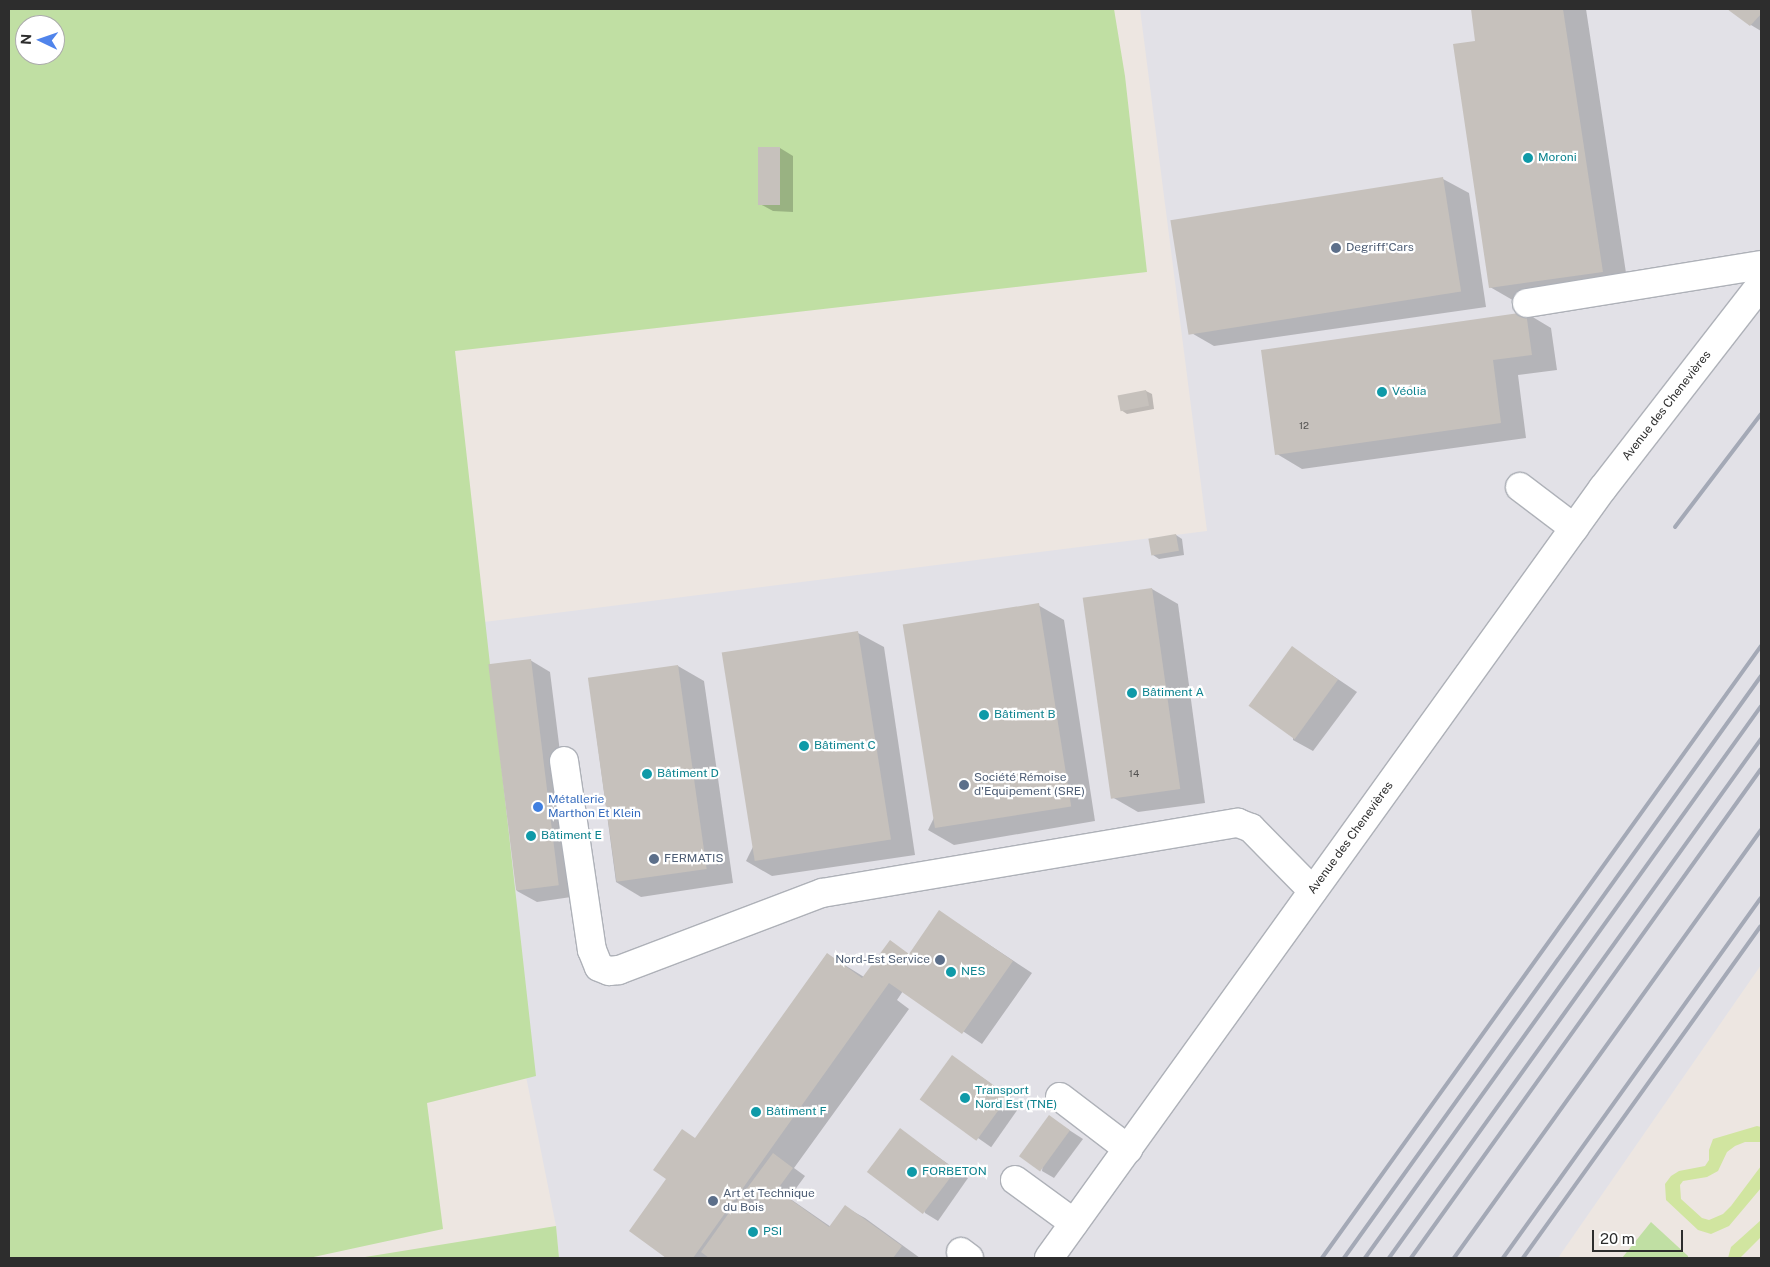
<!DOCTYPE html>
<meta charset="utf-8">
<style>
body{margin:0}
#map{position:relative;width:1770px;height:1267px;overflow:hidden;background:#ede6e1;font-family:"Public Sans",sans-serif}
div>[style]{position:absolute}
.industrial>*{inset:0;background:#e2e1e7}
.green>*{inset:0;background:#c0dfa3}
.pitch>*{inset:0;background:#d1e5a0}
.shadow>*{inset:0;background:#0003;transform-origin:0 0}
.building>*{inset:0;background:#c6c1bc;transform-origin:0 0}
.roads{filter:drop-shadow(1px 0 #aeb1b8) drop-shadow(-1px 0 #aeb1b8) drop-shadow(0 1px #aeb1b8) drop-shadow(0 -1px #aeb1b8)}
.minor>*{height:28px;margin:-14px;padding:0 14px;transform-origin:14px;border-radius:14px;background:#fff}
.rail>*{height:4px;margin:-2px;padding:0 2px;transform-origin:2px;border-radius:2px;background:#a4a9b6}
.dots>*{width:14px;height:14px;translate:-50% -50%;box-sizing:border-box;border:2px solid #fff;border-radius:50%}
span{translate:-50% -50%;white-space:nowrap;text-align:center;line-height:1.15;-webkit-text-stroke:4.5px #fff;paint-order:stroke}
.number-label{font-size:10px;color:#535251}
.number-label span{-webkit-text-stroke-width:0}
.culture-label{font-size:12px;color:#0d838f}
.left{translate:0 -50%;text-align:left}
.service-label{font-size:12px;color:#4e5e75}
.right{translate:-100% -50%;text-align:right}
.street-label{font-size:12px;color:#2d2d2d}
.shop-label{font-size:12px;color:#366cbe}
.frame{position:absolute;inset:0;border:10px solid #2d2d2d;pointer-events:none}
.north{position:absolute;left:15px;top:15px;width:50px;height:50px;box-sizing:border-box;background:#fff;border:1px solid #ababab;border-radius:50%;rotate:273deg;font-size:14px;font-weight:700;line-height:20px;text-align:center;color:#2d2d2d}
.north::after{content:'';display:block;margin:auto;width:18px;height:22px;background:#5084eb;clip-path:polygon(50% 0,100% 100%,50% 72%,0 100%)}
.scale{position:absolute;left:1592px;top:1230px;width:91px;height:22px;box-sizing:border-box;border:2px solid #2d2d2d;border-top:0;padding-left:6px;font-size:15px;line-height:18px;white-space:nowrap;color:#2d2d2d;-webkit-text-stroke:4px #fff;paint-order:stroke}
</style>
<div id="map">
<div class="industrial">
<div style="clip-path:polygon(1140px 9px,1761px 9px,1761px 965px,1558px 1258px,559px 1258px,556px 1226px,436px 628px,1207px 531px)"></div>
</div>
<div class="green">
<div style="clip-path:polygon(evenodd,9px 9px,1114px 9px,1125px 76px,1147px 272px,455px 351px,536px 1076px,427px 1103px,443px 1229px,309px 1258px,9px 1258px,9px 9px,25px 25px,55px 25px,55px 55px,25px 55px,25px 25px)"></div>
<div style="clip-path:polygon(1651px 1222px,1688px 1256px,1688px 1258px,1622px 1258px)"></div>
<div style="clip-path:polygon(556px 1226px,559px 1258px,359px 1258px)"></div>
</div>
<div class="pitch">
<div style="clip-path:polygon(1757px 1126px,1761px 1127px,1761px 1142px,1745px 1142px,1735px 1146px,1727px 1152px,1718px 1171px,1707px 1177px,1683px 1181px,1680px 1185px,1681px 1199px,1702px 1218px,1709px 1220px,1723px 1214px,1731px 1206px,1761px 1166px,1761px 1188px,1729px 1226px,1711px 1234px,1698px 1230px,1666px 1200px,1665px 1184px,1671px 1176px,1679px 1171px,1705px 1166px,1709px 1160px,1709px 1150px,1713px 1139px)"></div>
<div style="clip-path:polygon(1761px 1220px,1761px 1237px,1740px 1258px,1728px 1258px,1731px 1247px)"></div>
</div>
<div class="shadow">
<div style="clip-path:polygon(1472px 9px,1586px 9px,1628px 286px,1516px 302px,1490px 287px,1477px 42px)"></div>
<div style="clip-path:polygon(1729px 9px,1761px 9px,1761px 31px,1751px 25px)"></div>
<div style="clip-path:polygon(780px 148px,793px 156px,793px 212px,773px 211px,760px 204px)"></div>
<div style="clip-path:polygon(1443px 179px,1469px 193px,1486px 307px,1214px 346px,1188px 331px)"></div>
<div style="clip-path:polygon(1526px 313px,1551px 328px,1557px 370px,1518px 375px,1526px 438px,1302px 469px,1277px 454px)"></div>
<div style="clip-path:polygon(1146px 391px,1152px 394px,1154px 409px,1127px 414px,1121px 410px)"></div>
<div style="clip-path:polygon(1176px 535px,1182px 539px,1184px 555px,1159px 559px,1153px 555px)"></div>
<div style="clip-path:polygon(1152px 589px,1178px 604px,1205px 803px,1138px 812px,1112px 797px)"></div>
<div style="clip-path:polygon(1038px 605px,1064px 620px,1095px 821px,954px 845px,928px 830px)"></div>
<div style="clip-path:polygon(858px 633px,884px 647px,915px 855px,772px 876px,746px 861px)"></div>
<div style="clip-path:polygon(1292px 648px,1357px 692px,1313px 751px,1293px 740px)"></div>
<div style="clip-path:polygon(530px 660px,550px 672px,578px 896px,537px 902px,517px 891px)"></div>
<div style="clip-path:polygon(678px 666px,704px 681px,733px 883px,641px 897px,616px 882px,589px 679px)"></div>
<div style="clip-path:polygon(940px 912px,1032px 973px,982px 1044px,903px 991px,897px 1000px,909px 1009px,794px 1168px,805px 1176px,789px 1198px,831px 1227px,845px 1207px,865px 1218px,920px 1258px,668px 1258px,631px 1231px,827px 954px,864px 977px,890px 942px,910px 955px)"></div>
<div style="left:953px;top:1057px;width:83px;height:52px;rotate:35deg"></div>
<div style="clip-path:polygon(1049px 1117px,1083px 1139px,1054px 1178px,1042px 1171px)"></div>
<div style="clip-path:polygon(900px 1130px,968px 1178px,938px 1221px,925px 1213px)"></div>
</div>
<div class="building">
<div style="clip-path:polygon(1471px 9px,1563px 9px,1603px 272px,1489px 288px,1453px 44px,1475px 41px)"></div>
<div style="clip-path:polygon(1727px 9px,1761px 9px,1761px 14px,1750px 26px)"></div>
<div style="left:780px;top:147px;width:58px;height:22px;rotate:90deg"></div>
<div style="left:1443px;top:177px;width:116px;height:276px;rotate:81deg"></div>
<div style="clip-path:polygon(1526px 312px,1532px 355px,1493px 360px,1501px 423px,1275px 455px,1261px 350px)"></div>
<div style="left:1146px;top:390px;width:16px;height:29px;rotate:79deg"></div>
<div style="left:1176px;top:534px;width:17px;height:28px;rotate:80deg"></div>
<div style="left:1152px;top:588px;width:203px;height:70px;rotate:82deg"></div>
<div style="left:1039px;top:603px;width:206px;height:138px;rotate:81deg"></div>
<div style="left:858px;top:631px;width:211px;height:138px;rotate:81deg"></div>
<div style="left:1292px;top:646px;width:57px;height:74px;rotate:36deg"></div>
<div style="left:531px;top:659px;width:228px;height:43px;rotate:83deg"></div>
<div style="left:678px;top:665px;width:206px;height:91px;rotate:82deg"></div>
<div style="clip-path:polygon(939px 910px,1013px 961px,962px 1034px,889px 983px,693px 1258px,666px 1258px,629px 1231px,666px 1179px,653px 1170px,682px 1129px,695px 1138px,827px 953px,862px 978px,890px 940px,909px 954px)"></div>
<div style="left:952px;top:1055px;width:70px;height:55px;rotate:36deg"></div>
<div style="left:1049px;top:1115px;width:26px;height:51px;rotate:36deg"></div>
<div style="left:900px;top:1128px;width:70px;height:55px;rotate:37deg"></div>
<div style="clip-path:polygon(773px 1153px,793px 1168px,777px 1190px,829px 1227px,845px 1205px,902px 1246px,893px 1258px,709px 1258px,701px 1252px,741px 1196px,762px 1212px,766px 1206px,745px 1191px)"></div>
</div>
<div class="roads">
<div class="minor">
<div style="left:1527px;top:303px;width:237px;rotate:-9.2deg"></div>
<div style="left:1520px;top:487px;width:68px;rotate:37.2deg"></div>
<div style="left:564px;top:761px;width:191px;rotate:81.6deg"></div>
<div style="left:592px;top:950px;width:18px;rotate:68deg"></div>
<div style="left:599px;top:967px;width:11px;rotate:22deg"></div>
<div style="left:609px;top:971px;width:10px;rotate:-6deg"></div>
<div style="left:619px;top:970px;width:217px;rotate:-20.8deg"></div>
<div style="left:822px;top:893px;width:422px;rotate:-9.6deg"></div>
<div style="left:1238px;top:823px;width:14px;rotate:21deg"></div>
<div style="left:1251px;top:828px;width:88px;rotate:45.5deg"></div>
<div style="left:1060px;top:1097px;width:86px;rotate:37.4deg"></div>
<div style="left:1015px;top:1180px;width:73px;rotate:36.1deg"></div>
<div style="left:961px;top:1252px;width:10px;rotate:37deg"></div>
<div style="left:1049px;top:1258px;width:949px;rotate:-54.27deg"></div>
<div style="left:1603px;top:488px;width:258px;rotate:-52.2deg"></div>
</div>
</div>
<div class="rail">
<div style="left:1675px;top:527px;width:142px;rotate:-52.7deg"></div>
<div style="left:1322px;top:1258px;width:753px;rotate:-54.35deg"></div>
<div style="left:1344px;top:1258px;width:716px;rotate:-54.38deg"></div>
<div style="left:1365px;top:1258px;width:679px;rotate:-54.34deg"></div>
<div style="left:1389px;top:1258px;width:639px;rotate:-54.37deg"></div>
<div style="left:1411px;top:1258px;width:601px;rotate:-54.41deg"></div>
<div style="left:1454px;top:1258px;width:527px;rotate:-54.35deg"></div>
<div style="left:1503px;top:1258px;width:443px;rotate:-54.4deg"></div>
<div style="left:1523px;top:1258px;width:408px;rotate:-54.4deg"></div>
</div>
<div class="dots">
<div style="left:1528px;top:158px;background:#0f9aa8"></div>
<div style="left:1336px;top:248px;background:#5c6f8a"></div>
<div style="left:1382px;top:392px;background:#0f9aa8"></div>
<div style="left:1132px;top:693px;background:#0f9aa8"></div>
<div style="left:984px;top:715px;background:#0f9aa8"></div>
<div style="left:804px;top:746px;background:#0f9aa8"></div>
<div style="left:647px;top:774px;background:#0f9aa8"></div>
<div style="left:964px;top:785px;background:#5c6f8a"></div>
<div style="left:538px;top:807px;background:#3f7fe0"></div>
<div style="left:531px;top:836px;background:#0f9aa8"></div>
<div style="left:654px;top:859px;background:#5c6f8a"></div>
<div style="left:940px;top:960px;background:#5c6f8a"></div>
<div style="left:951px;top:972px;background:#0f9aa8"></div>
<div style="left:965px;top:1098px;background:#0f9aa8"></div>
<div style="left:756px;top:1112px;background:#0f9aa8"></div>
<div style="left:912px;top:1172px;background:#0f9aa8"></div>
<div style="left:713px;top:1201px;background:#5c6f8a"></div>
<div style="left:753px;top:1232px;background:#0f9aa8"></div>
</div>
<div class="number-label">
<span style="left:1304px;top:426px">12</span>
<span style="left:1134px;top:774px">14</span>
</div>
<div class="culture-label">
<span class="left" style="left:1538px;top:158px">Moroni</span>
<span class="left" style="left:1392px;top:392px">Véolia</span>
<span class="left" style="left:1142px;top:693px">Bâtiment A</span>
<span class="left" style="left:994px;top:715px">Bâtiment B</span>
<span class="left" style="left:814px;top:746px">Bâtiment C</span>
<span class="left" style="left:657px;top:774px">Bâtiment D</span>
<span class="left" style="left:541px;top:836px">Bâtiment E</span>
<span class="left" style="left:961px;top:972px">NES</span>
<span class="left" style="left:975px;top:1098px">Transport<br>Nord Est (TNE)</span>
<span class="left" style="left:766px;top:1112px">Bâtiment F</span>
<span class="left" style="left:922px;top:1172px">FORBETON</span>
<span class="left" style="left:763px;top:1232px">PSI</span>
</div>
<div class="service-label">
<span class="left" style="left:1346px;top:248px">Degriff'Cars</span>
<span class="left" style="left:974px;top:785px">Société Rémoise<br>d'Equipement (SRE)</span>
<span class="left" style="left:664px;top:859px">FERMATIS</span>
<span class="right" style="left:930px;top:960px">Nord-Est Service</span>
<span class="left" style="left:723px;top:1201px">Art et Technique<br>du Bois</span>
</div>
<div class="street-label">
<span style="left:1667px;top:406px;rotate:-52deg">Avenue des Chenevières</span>
<span style="left:1351px;top:838px;rotate:-54deg">Avenue des Chenevières</span>
</div>
<div class="shop-label">
<span class="left" style="left:548px;top:807px">Métallerie<br>Marthon Et Klein</span>
</div>
<div class="frame"></div>
<div class="north">N</div>
<div class="scale">20 m</div>
</div>
